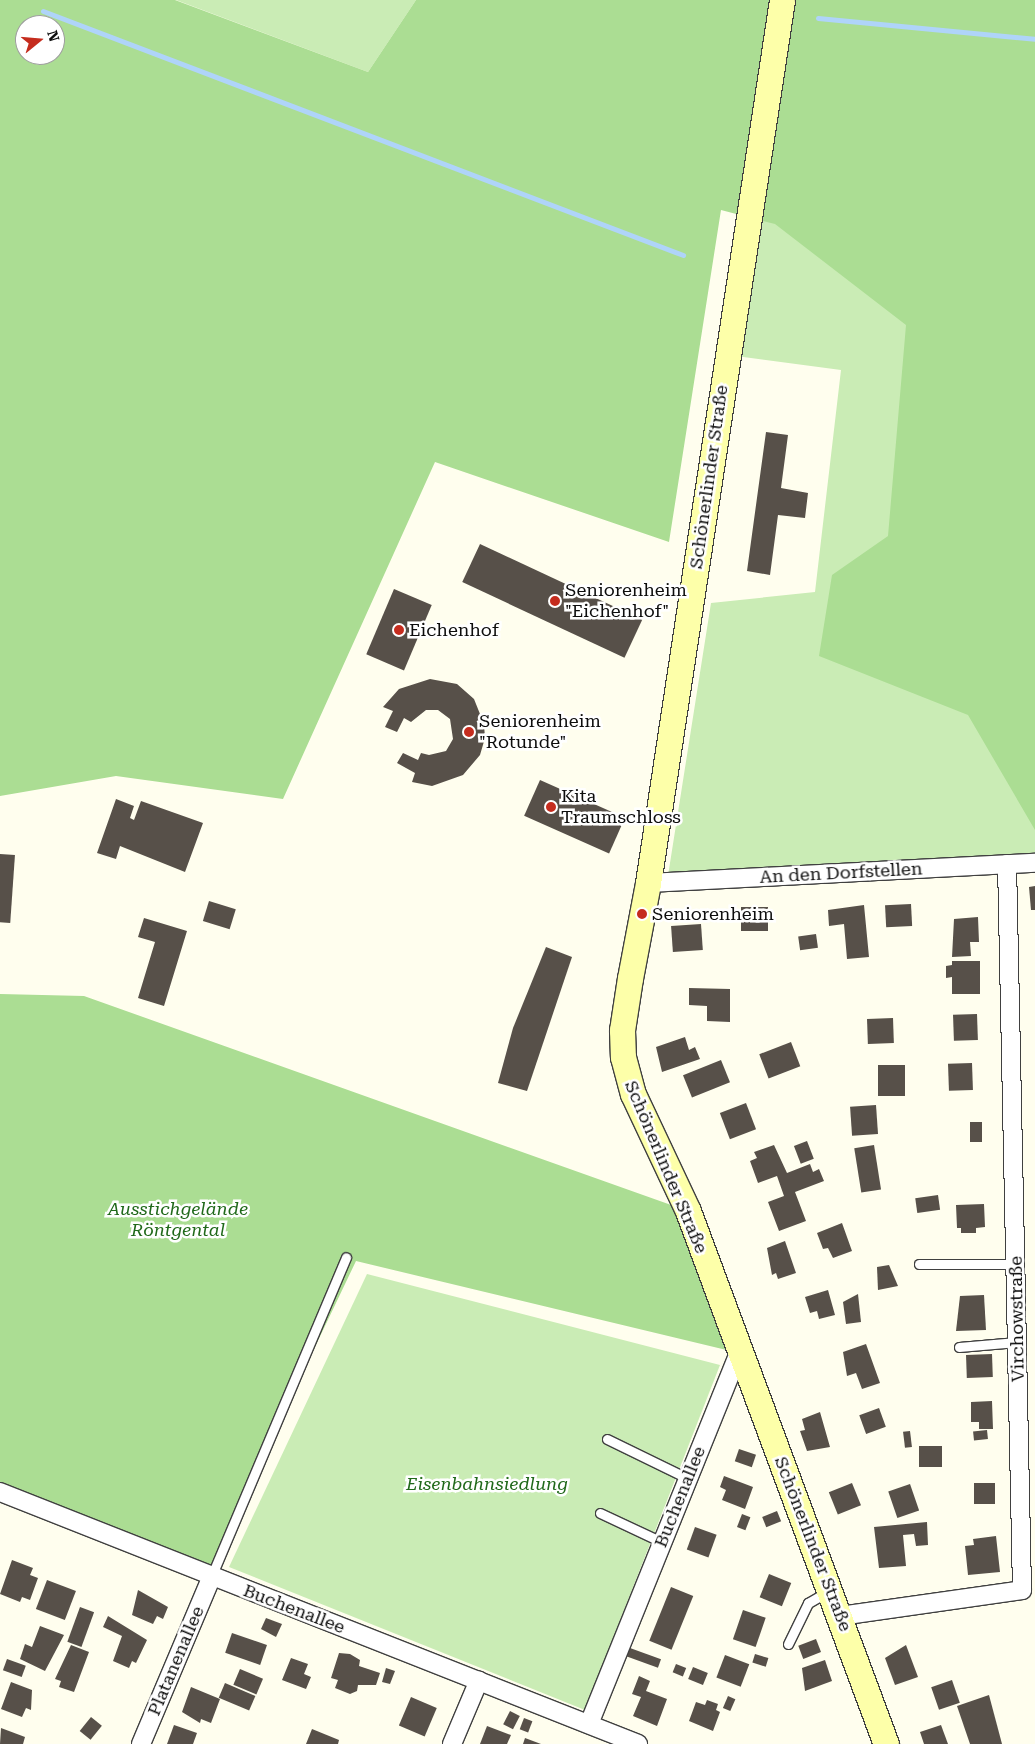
<!DOCTYPE html>
<meta charset="utf-8">
<style>
body{margin:0}
#map{position:relative;width:1035px;height:1744px;overflow:hidden;background:#fffeee;font-family:"Roboto Serif",serif}
div>[style]{position:absolute}
.green>*{inset:0;background:#caecb5}
.forest>*{inset:0;background:#abdd93}
.stream>*{height:5px;margin:-2.5px;padding:0 2.5px;transform-origin:2.5px;border-radius:2.5px;background:#afd4f9}
.building>*{inset:0;background:#575049;transform-origin:0 0}
.roads{filter:drop-shadow(1px 0 #404040) drop-shadow(-1px 0 #404040) drop-shadow(0 1px #404040) drop-shadow(0 -1px #404040)}
.lane>*{height:9px;margin:-4.5px;padding:0 4.5px;transform-origin:4.5px;border-radius:4.5px;background:#fff}
.street>*{height:18px;margin:-9px;padding:0 9px;transform-origin:9px;border-radius:9px;background:#fff}
.secondary>*{height:25px;margin:-12.5px;padding:0 12.5px;transform-origin:12.5px;border-radius:12.5px;background:#fdffa9}
.dots>*{width:14px;height:14px;translate:-50% -50%;box-sizing:border-box;border:2px solid #fff;border-radius:50%}
span{translate:-50% -50%;white-space:nowrap;text-align:center;line-height:1.15;-webkit-text-stroke:5px #fff;paint-order:stroke}
.street-label{font-size:18px;color:#0d0d0d}
.poi-label{font-size:18px;color:#0d0d0d}
.left{translate:0 -50%;text-align:left}
.park-label{font-size:18px;color:#20691a;font-style:italic}
.north{position:absolute;left:15px;top:15px;width:50px;height:50px;box-sizing:border-box;background:#fff;border:1px solid #9e9e9e;border-radius:50%;rotate:73deg;font-size:14px;font-weight:700;line-height:20px;text-align:center;color:#0d0d0d}
.north::after{content:'';display:block;margin:auto;width:18px;height:22px;background:#c52c1e;clip-path:polygon(50% 0,100% 100%,50% 72%,0 100%)}
</style>
<div id="map">
<div class="green">
<div style="clip-path:polygon(176px 0,416px 0,368px 72px)"></div>
<div style="clip-path:polygon(794px 0,1035px 0,1035px 865px,667px 882px,711px 603px,815px 592px,841px 370px,736px 356px)"></div>
<div style="clip-path:polygon(367px 1274px,720px 1365px,585px 1710px,229px 1567px)"></div>
</div>
<div class="forest">
<div style="clip-path:polygon(evenodd,0 0,175px 0,368px 72px,416px 0,1035px 0,1035px 830px,968px 715px,819px 656px,832px 575px,888px 536px,906px 325px,775px 224px,721px 210px,669px 542px,435px 462px,283px 799px,116px 776px,0 796px,0 0,25px 25px,55px 25px,55px 55px,25px 55px,25px 25px)"></div>
<div style="clip-path:polygon(0 994px,84px 996px,688px 1211px,739px 1353px,356px 1261px,209px 1569px,0 1484px)"></div>
</div>
<div class="stream">
<div style="left:43px;top:11px;width:685px;rotate:20.87deg"></div>
<div style="left:818px;top:18px;width:218px;rotate:5.5deg"></div>
</div>
<div class="building">
<div style="clip-path:polygon(766px 432px,788px 435px,781px 488px,808px 493px,805px 518px,778px 515px,770px 575px,747px 571px)"></div>
<div style="left:480px;top:544px;width:179px;height:42px;rotate:25deg"></div>
<div style="left:394px;top:589px;width:41px;height:71px;rotate:23deg"></div>
<div style="clip-path:polygon(430px 679px,457px 684px,474px 699px,484px 724px,485px 738px,480px 755px,463px 775px,432px 786px,412px 782px,415px 773px,397px 763px,403px 753px,418px 760px,421px 753px,429px 755px,446px 751px,453px 739px,450px 719px,438px 710px,426px 710px,411px 722px,404px 718px,397px 732px,385px 727px,393px 711px,383px 707px,399px 689px)"></div>
<div style="left:540px;top:780px;width:93px;height:39px;rotate:24deg"></div>
<div style="clip-path:polygon(116px 799px,134px 806px,130px 818px,134px 820px,141px 801px,203px 823px,185px 872px,120px 846px,116px 859px,97px 853px)"></div>
<div style="left:0;top:854px;width:15px;height:68px;rotate:4deg"></div>
<div style="clip-path:polygon(1035px 886px,1035px 910px,1031px 910px,1029px 887px)"></div>
<div style="left:209px;top:901px;width:28px;height:21px;rotate:17deg"></div>
<div style="left:911px;top:904px;width:22px;height:26px;rotate:87deg"></div>
<div style="clip-path:polygon(864px 905px,869px 957px,847px 959px,844px 924px,829px 926px,828px 910px)"></div>
<div style="left:741px;top:907px;width:27px;height:24px"></div>
<div style="clip-path:polygon(978px 917px,979px 942px,970px 942px,971px 956px,952px 957px,954px 919px)"></div>
<div style="clip-path:polygon(144px 918px,187px 931px,164px 1006px,138px 998px,155px 942px,138px 937px)"></div>
<div style="left:701px;top:924px;width:26px;height:30px;rotate:86deg"></div>
<div style="left:816px;top:934px;width:14px;height:18px;rotate:82deg"></div>
<div style="clip-path:polygon(546px 947px,572px 957px,527px 1091px,498px 1083px,513px 1028px)"></div>
<div style="clip-path:polygon(952px 961px,980px 961px,980px 994px,952px 994px,952px 977px,946px 978px,946px 966px,952px 965px)"></div>
<div style="clip-path:polygon(689px 988px,730px 989px,730px 1022px,707px 1021px,707px 1006px,689px 1005px)"></div>
<div style="left:977px;top:1014px;width:26px;height:24px;rotate:88deg"></div>
<div style="left:893px;top:1018px;width:25px;height:26px;rotate:88deg"></div>
<div style="clip-path:polygon(685px 1037px,689px 1050px,695px 1047px,700px 1059px,662px 1072px,656px 1047px)"></div>
<div style="left:791px;top:1042px;width:26px;height:34px;rotate:69deg"></div>
<div style="left:721px;top:1060px;width:24px;height:41px;rotate:68deg"></div>
<div style="left:972px;top:1063px;width:27px;height:24px;rotate:88deg"></div>
<div style="left:878px;top:1065px;width:27px;height:31px"></div>
<div style="left:746px;top:1103px;width:28px;height:28px;rotate:69deg"></div>
<div style="left:876px;top:1105px;width:29px;height:26px;rotate:86deg"></div>
<div style="left:970px;top:1122px;width:12px;height:20px"></div>
<div style="left:807px;top:1141px;width:19px;height:14px;rotate:69deg"></div>
<div style="clip-path:polygon(774px 1145px,787px 1173px,810px 1164px,813px 1172px,819px 1169px,824px 1181px,795px 1192px,806px 1221px,779px 1231px,768px 1202px,784px 1196px,777px 1176px,758px 1183px,750px 1161px,757px 1158px,754px 1152px)"></div>
<div style="left:874px;top:1145px;width:45px;height:20px;rotate:81deg"></div>
<div style="left:938px;top:1195px;width:15px;height:23px;rotate:82deg"></div>
<div style="clip-path:polygon(984px 1204px,985px 1227px,976px 1228px,976px 1233px,961px 1233px,961px 1228px,957px 1228px,956px 1205px)"></div>
<div style="clip-path:polygon(842px 1223px,852px 1251px,833px 1258px,828px 1248px,823px 1249px,817px 1233px)"></div>
<div style="clip-path:polygon(785px 1241px,796px 1273px,778px 1279px,776px 1273px,772px 1275px,767px 1248px)"></div>
<div style="clip-path:polygon(889px 1265px,898px 1286px,878px 1290px,877px 1267px)"></div>
<div style="clip-path:polygon(828px 1290px,835px 1315px,819px 1319px,817px 1311px,810px 1313px,805px 1297px)"></div>
<div style="clip-path:polygon(858px 1294px,861px 1322px,846px 1324px,843px 1302px)"></div>
<div style="clip-path:polygon(984px 1295px,986px 1330px,956px 1331px,960px 1296px)"></div>
<div style="clip-path:polygon(866px 1344px,880px 1383px,862px 1389px,856px 1373px,847px 1376px,843px 1352px)"></div>
<div style="left:992px;top:1354px;width:23px;height:26px;rotate:88deg"></div>
<div style="clip-path:polygon(992px 1401px,993px 1429px,979px 1429px,979px 1422px,971px 1422px,971px 1402px)"></div>
<div style="left:879px;top:1408px;width:20px;height:21px;rotate:70deg"></div>
<div style="clip-path:polygon(820px 1412px,830px 1447px,807px 1451px,800px 1431px,805px 1430px,802px 1419px)"></div>
<div style="left:987px;top:1430px;width:9px;height:14px;rotate:84deg"></div>
<div style="left:910px;top:1431px;width:16px;height:7px;rotate:83deg"></div>
<div style="left:919px;top:1446px;width:23px;height:21px"></div>
<div style="left:739px;top:1449px;width:18px;height:13px;rotate:19deg"></div>
<div style="clip-path:polygon(724px 1476px,753px 1487px,745px 1509px,722px 1500px,726px 1490px,720px 1487px)"></div>
<div style="left:852px;top:1483px;width:24px;height:25px;rotate:68deg"></div>
<div style="left:974px;top:1483px;width:21px;height:21px"></div>
<div style="left:910px;top:1484px;width:28px;height:23px;rotate:71deg"></div>
<div style="left:777px;top:1511px;width:11px;height:16px;rotate:68deg"></div>
<div style="left:742px;top:1514px;width:9px;height:14px;rotate:21deg"></div>
<div style="clip-path:polygon(927px 1522px,928px 1545px,916px 1546px,914px 1534px,903px 1535px,906px 1566px,879px 1568px,874px 1527px)"></div>
<div style="left:695px;top:1527px;width:23px;height:24px;rotate:20deg"></div>
<div style="clip-path:polygon(996px 1536px,1000px 1572px,968px 1575px,965px 1546px,974px 1545px,973px 1539px)"></div>
<div style="clip-path:polygon(12px 1560px,33px 1568px,30px 1575px,38px 1578px,30px 1600px,22px 1597px,20px 1602px,0 1594px)"></div>
<div style="left:769px;top:1574px;width:24px;height:25px;rotate:22deg"></div>
<div style="left:47px;top:1580px;width:31px;height:31px;rotate:21deg"></div>
<div style="left:671px;top:1587px;width:24px;height:58px;rotate:22deg"></div>
<div style="clip-path:polygon(138px 1590px,168px 1607px,163px 1619px,157px 1616px,153px 1624px,132px 1615px)"></div>
<div style="left:80px;top:1607px;width:15px;height:37px;rotate:20deg"></div>
<div style="left:743px;top:1610px;width:24px;height:31px;rotate:19deg"></div>
<div style="clip-path:polygon(108px 1616px,147px 1640px,136px 1663px,132px 1661px,129px 1668px,113px 1661px,122px 1636px,103px 1627px)"></div>
<div style="clip-path:polygon(266px 1618px,282px 1624px,276px 1637px,261px 1629px)"></div>
<div style="clip-path:polygon(40px 1626px,64px 1635px,45px 1671px,20px 1659px,25px 1644px,32px 1647px)"></div>
<div style="left:232px;top:1633px;width:37px;height:21px;rotate:19deg"></div>
<div style="left:816px;top:1639px;width:14px;height:19px;rotate:69deg"></div>
<div style="clip-path:polygon(71px 1645px,89px 1652px,74px 1692px,59px 1687px,61px 1681px,55px 1679px)"></div>
<div style="clip-path:polygon(906px 1645px,918px 1677px,895px 1685px,885px 1658px)"></div>
<div style="left:630px;top:1648px;width:33px;height:9px;rotate:20deg"></div>
<div style="clip-path:polygon(339px 1653px,350px 1654px,360px 1660px,359px 1666px,380px 1673px,376px 1685px,358px 1685px,357px 1691px,350px 1694px,335px 1688px,338px 1680px,331px 1678px)"></div>
<div style="left:755px;top:1654px;width:14px;height:9px;rotate:17deg"></div>
<div style="left:725px;top:1655px;width:26px;height:24px;rotate:21deg"></div>
<div style="clip-path:polygon(291px 1658px,308px 1664px,304px 1674px,311px 1677px,306px 1689px,282px 1680px)"></div>
<div style="left:7px;top:1659px;width:20px;height:12px;rotate:20deg"></div>
<div style="clip-path:polygon(825px 1660px,832px 1681px,805px 1691px,802px 1668px)"></div>
<div style="left:676px;top:1664px;width:11px;height:9px;rotate:22deg"></div>
<div style="left:693px;top:1667px;width:16px;height:13px;rotate:22deg"></div>
<div style="clip-path:polygon(386px 1668px,395px 1671px,390px 1684px,382px 1682px)"></div>
<div style="left:240px;top:1669px;width:25px;height:17px;rotate:23deg"></div>
<div style="clip-path:polygon(639px 1676px,650px 1681px,646px 1691px,667px 1699px,657px 1726px,633px 1716px,641px 1697px,632px 1694px)"></div>
<div style="left:952px;top:1680px;width:24px;height:22px;rotate:71deg"></div>
<div style="clip-path:polygon(11px 1682px,32px 1690px,31px 1710px,26px 1708px,22px 1717px,1px 1709px)"></div>
<div style="left:225px;top:1683px;width:33px;height:16px;rotate:23deg"></div>
<div style="clip-path:polygon(191px 1687px,220px 1699px,211px 1723px,201px 1719px,200px 1723px,182px 1712px)"></div>
<div style="clip-path:polygon(989px 1695px,1002px 1744px,970px 1744px,957px 1706px)"></div>
<div style="left:728px;top:1696px;width:8px;height:13px;rotate:23deg"></div>
<div style="left:411px;top:1697px;width:28px;height:31px;rotate:23deg"></div>
<div style="clip-path:polygon(707px 1700px,718px 1704px,716px 1710px,720px 1712px,713px 1731px,689px 1721px,696px 1702px,705px 1705px)"></div>
<div style="left:510px;top:1711px;width:11px;height:15px;rotate:27deg"></div>
<div style="left:91px;top:1717px;width:14px;height:18px;rotate:39deg"></div>
<div style="left:524px;top:1718px;width:9px;height:12px;rotate:21deg"></div>
<div style="clip-path:polygon(174px 1725px,197px 1733px,193px 1744px,167px 1744px)"></div>
<div style="clip-path:polygon(941px 1725px,948px 1744px,924px 1744px,920px 1732px)"></div>
<div style="clip-path:polygon(487px 1726px,511px 1735px,507px 1744px,480px 1744px)"></div>
<div style="clip-path:polygon(1px 1728px,25px 1737px,23px 1744px,0 1744px)"></div>
<div style="clip-path:polygon(312px 1729px,339px 1740px,338px 1744px,306px 1744px)"></div>
<div style="clip-path:polygon(525px 1738px,541px 1744px,523px 1744px)"></div>
</div>
<div class="roads">
<div class="lane">
<div style="left:919px;top:1264px;width:96px"></div>
<div style="left:959px;top:1347px;width:58px;rotate:-4.9deg"></div>
<div style="left:607px;top:1439px;width:89px;rotate:26deg"></div>
<div style="left:600px;top:1513px;width:68px;rotate:25.1deg"></div>
<div style="left:211px;top:1577px;width:347px;rotate:-67.1deg"></div>
<div style="left:788px;top:1644px;width:46px;rotate:-64deg"></div>
<div style="left:808px;top:1603px;width:22px;rotate:-30deg"></div>
</div>
<div class="street">
<div style="left:648px;top:883px;width:388px;rotate:-3deg"></div>
<div style="left:0;top:1492px;width:686px;rotate:21.55deg"></div>
<div style="left:840px;top:1616px;width:184px;rotate:-8.1deg"></div>
<div style="left:1022px;top:1590px;width:726px;rotate:-91.18deg"></div>
<div style="left:589px;top:1724px;width:400px;rotate:-68deg"></div>
<div style="left:141px;top:1744px;width:180px;rotate:-67.1deg"></div>
<div style="left:452px;top:1744px;width:69px;rotate:-67.1deg"></div>
</div>
<div class="secondary">
<div style="left:782px;top:0;width:893px;rotate:98.63deg"></div>
<div style="left:648px;top:883px;width:97px;rotate:100.7deg"></div>
<div style="left:630px;top:978px;width:53px;rotate:98.7deg"></div>
<div style="left:622px;top:1030px;width:27px;rotate:88deg"></div>
<div style="left:623px;top:1057px;width:38px;rotate:75deg"></div>
<div style="left:633px;top:1094px;width:129px;rotate:64.8deg"></div>
<div style="left:688px;top:1211px;width:569px;rotate:69.62deg"></div>
</div>
</div>
<div class="dots">
<div style="left:555px;top:601px;background:#c52c1e"></div>
<div style="left:399px;top:630px;background:#c52c1e"></div>
<div style="left:469px;top:732px;background:#c52c1e"></div>
<div style="left:551px;top:807px;background:#c52c1e"></div>
<div style="left:642px;top:914px;background:#c52c1e"></div>
</div>
<div class="street-label">
<span style="left:709px;top:477px;rotate:-82deg">Schönerlinder Straße</span>
<span style="left:841px;top:873px;rotate:-3deg">An den Dorfstellen</span>
<span style="left:666px;top:1167px;rotate:67deg">Schönerlinder Straße</span>
<span style="left:1017px;top:1319px;rotate:-91deg">Virchowstraße</span>
<span style="left:680px;top:1497px;rotate:-68deg">Buchenallee</span>
<span style="left:813px;top:1544px;rotate:69deg">Schönerlinder Straße</span>
<span style="left:294px;top:1609px;rotate:21deg">Buchenallee</span>
<span style="left:176px;top:1661px;rotate:-67deg">Platanenallee</span>
</div>
<div class="poi-label">
<span class="left" style="left:565px;top:601px">Seniorenheim<br>"Eichenhof"</span>
<span class="left" style="left:409px;top:630px">Eichenhof</span>
<span class="left" style="left:479px;top:732px">Seniorenheim<br>"Rotunde"</span>
<span class="left" style="left:561px;top:807px">Kita<br>Traumschloss</span>
<span class="left" style="left:652px;top:914px">Seniorenheim</span>
</div>
<div class="park-label">
<span style="left:178px;top:1220px">Ausstichgelände<br>Röntgental</span>
<span style="left:487px;top:1484px">Eisenbahnsiedlung</span>
</div>
<div class="north">N</div>
</div>
